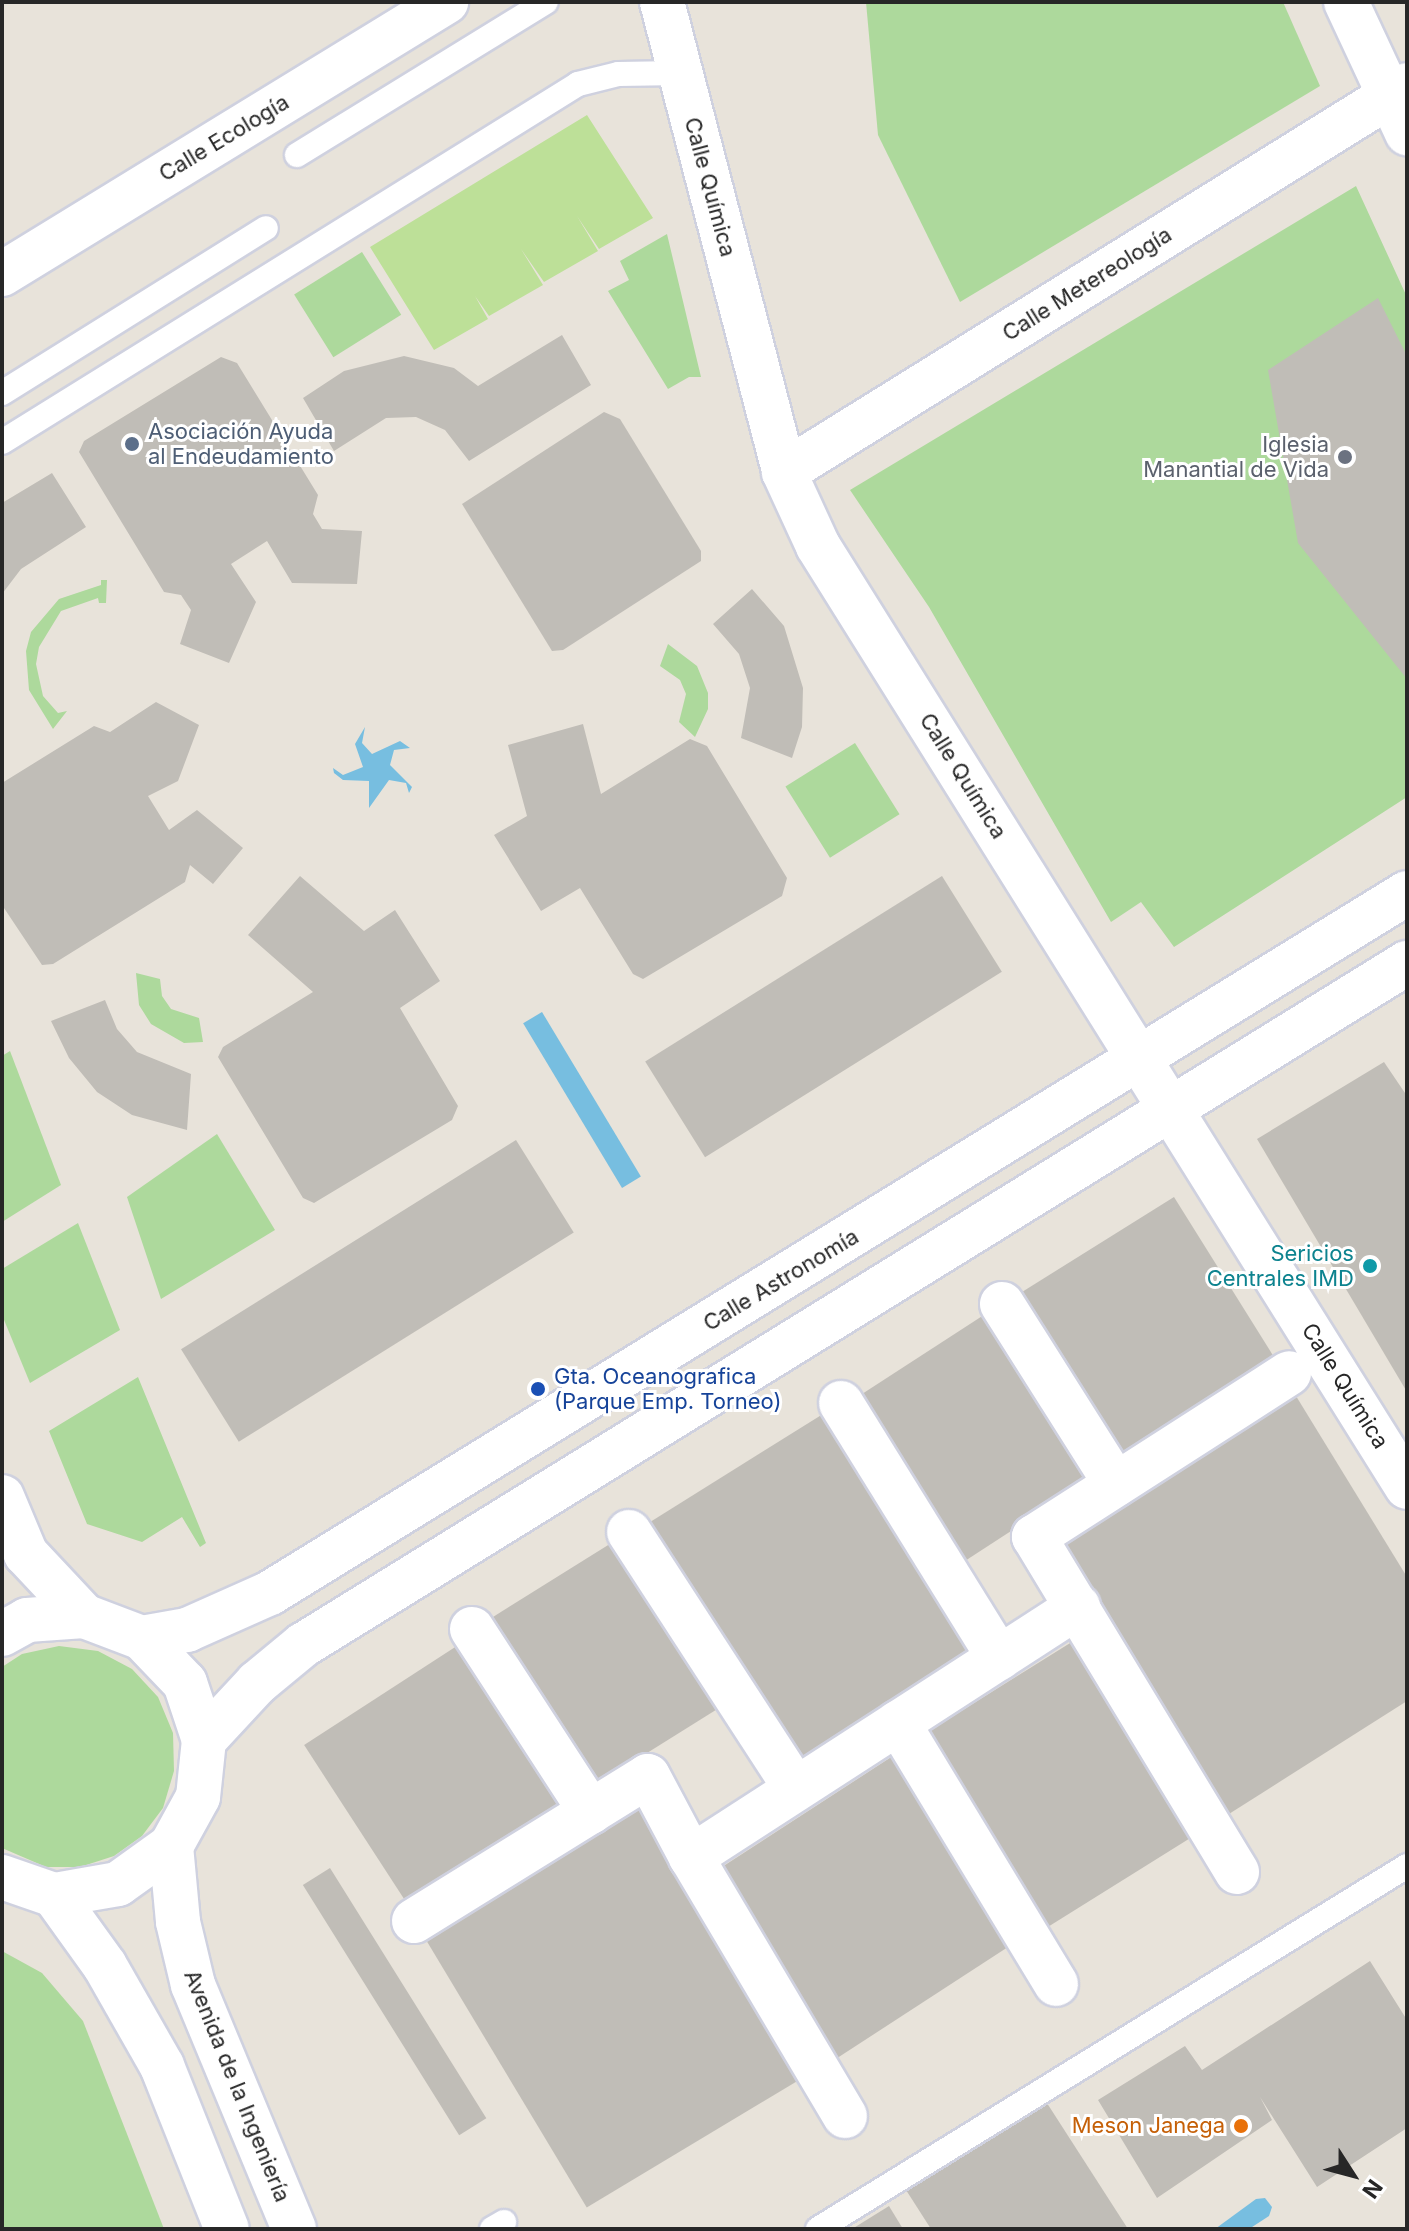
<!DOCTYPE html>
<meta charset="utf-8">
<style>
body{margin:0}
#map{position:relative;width:1409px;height:2231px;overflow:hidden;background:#e8e3da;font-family:Inter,sans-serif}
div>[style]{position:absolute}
.green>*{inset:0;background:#add99c;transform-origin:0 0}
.pitch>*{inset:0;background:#bde098}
.water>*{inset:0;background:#77bee0;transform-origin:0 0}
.building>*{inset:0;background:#c0bdb7;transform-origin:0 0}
.roads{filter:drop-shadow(2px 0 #cfd1df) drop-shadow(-2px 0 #cfd1df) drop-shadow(0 2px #cfd1df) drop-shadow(0 -2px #cfd1df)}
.lane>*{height:24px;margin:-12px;padding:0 12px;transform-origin:12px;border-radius:12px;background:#fff}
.street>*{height:44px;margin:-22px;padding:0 22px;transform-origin:22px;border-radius:22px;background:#fff}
.secondary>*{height:44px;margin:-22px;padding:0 22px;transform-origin:22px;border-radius:22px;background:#fff}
.dots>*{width:22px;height:22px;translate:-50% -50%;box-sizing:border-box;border:4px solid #fff;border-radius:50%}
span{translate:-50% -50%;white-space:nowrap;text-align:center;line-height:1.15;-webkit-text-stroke:6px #fff;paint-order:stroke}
.street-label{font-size:22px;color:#272727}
.service-label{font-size:22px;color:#4e5e75}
.left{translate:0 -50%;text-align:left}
.worship-label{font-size:22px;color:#5b616d}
.right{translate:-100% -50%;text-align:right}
.culture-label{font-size:22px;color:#0d838f}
.transit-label{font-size:22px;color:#164399}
.food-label{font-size:22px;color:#c56008}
.frame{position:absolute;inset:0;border:4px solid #272727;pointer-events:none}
.north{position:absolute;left:1313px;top:2135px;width:80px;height:80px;-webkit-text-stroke:6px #fff;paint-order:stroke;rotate:126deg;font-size:22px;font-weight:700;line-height:32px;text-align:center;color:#272727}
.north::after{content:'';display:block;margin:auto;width:28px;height:36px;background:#272727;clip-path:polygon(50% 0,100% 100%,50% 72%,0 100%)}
</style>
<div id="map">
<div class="green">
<div style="clip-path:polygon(866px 2px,1283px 2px,1320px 86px,960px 302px,878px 135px)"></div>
<div style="clip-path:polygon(1356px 186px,1407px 297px,1407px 797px,1174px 947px,1141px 902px,1111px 922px,929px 607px,850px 490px)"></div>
<div style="clip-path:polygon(667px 234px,701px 377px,689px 377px,668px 389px,608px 291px,629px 280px,620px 261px)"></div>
<div style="left:362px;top:252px;width:74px;height:80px;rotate:58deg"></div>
<div style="clip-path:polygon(101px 580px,107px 580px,106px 603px,99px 603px,98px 598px,61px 611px,39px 647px,36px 664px,43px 696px,58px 713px,67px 711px,53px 729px,29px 690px,26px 651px,31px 632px,59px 599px,101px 585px)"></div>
<div style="clip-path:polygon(668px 644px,697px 666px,708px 693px,708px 709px,695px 737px,679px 722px,686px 694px,680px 680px,660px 666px)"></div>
<div style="left:855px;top:743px;width:84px;height:82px;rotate:58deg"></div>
<div style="clip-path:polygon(136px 973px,160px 979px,162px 996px,171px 1009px,199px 1018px,203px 1042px,184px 1043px,151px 1024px,139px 1005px)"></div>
<div style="clip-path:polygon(10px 1051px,61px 1185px,2px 1222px,2px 1056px)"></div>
<div style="clip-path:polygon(217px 1134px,275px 1230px,161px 1299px,127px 1197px)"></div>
<div style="clip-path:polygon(78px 1223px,120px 1330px,30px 1383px,2px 1315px,2px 1269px)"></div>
<div style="clip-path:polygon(138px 1377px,206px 1543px,200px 1547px,182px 1517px,142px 1542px,87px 1524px,49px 1431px)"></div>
<div style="clip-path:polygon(59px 1646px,98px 1651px,132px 1669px,158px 1697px,173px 1733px,174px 1771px,163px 1808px,142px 1836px,114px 1856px,80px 1867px,46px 1867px,2px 1848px,2px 1667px,22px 1654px)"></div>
<div style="clip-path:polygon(2px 1951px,42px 1973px,83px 2021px,164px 2229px,2px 2229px)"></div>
</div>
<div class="pitch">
<div style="clip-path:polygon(587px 115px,653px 218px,599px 249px,577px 216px,598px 251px,544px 282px,521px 249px,543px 285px,489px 316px,475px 296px,488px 319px,434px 350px,370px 247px)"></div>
</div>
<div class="water">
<div style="clip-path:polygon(365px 727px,362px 743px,372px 754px,400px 741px,410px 748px,394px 750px,390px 765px,412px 787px,409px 793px,406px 783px,389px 780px,369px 808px,369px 781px,343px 780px,334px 773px,333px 768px,343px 775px,363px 767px,355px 744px)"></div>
<div style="left:542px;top:1012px;width:192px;height:22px;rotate:59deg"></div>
<div style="clip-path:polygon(1265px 2198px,1272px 2207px,1269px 2216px,1249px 2229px,1215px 2229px,1256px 2199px)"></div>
</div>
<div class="building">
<div style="clip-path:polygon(1378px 298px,1407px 356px,1407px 679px,1298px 543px,1268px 370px)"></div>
<div style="clip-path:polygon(562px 335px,591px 385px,469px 461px,445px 430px,416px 417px,386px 418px,334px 451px,303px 398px,344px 371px,404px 356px,454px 368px,478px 386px)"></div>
<div style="clip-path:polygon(221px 357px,237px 363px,318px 495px,313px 514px,322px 529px,362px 531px,357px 584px,292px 583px,267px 541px,231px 564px,256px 602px,229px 663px,180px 644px,191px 610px,181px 595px,164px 592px,79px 452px,84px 441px)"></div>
<div style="clip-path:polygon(604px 412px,620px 419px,701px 551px,701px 561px,563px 650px,552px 651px,462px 504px)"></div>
<div style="clip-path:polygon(52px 473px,86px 527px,21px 569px,2px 594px,2px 503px)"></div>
<div style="clip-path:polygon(752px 589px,784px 626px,803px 688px,802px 727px,792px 758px,741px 738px,750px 688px,739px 654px,713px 624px)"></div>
<div style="clip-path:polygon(156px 702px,199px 725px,178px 781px,148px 796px,169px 830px,197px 810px,243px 848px,213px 884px,190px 865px,185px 882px,53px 964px,42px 965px,2px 905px,2px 783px,94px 726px,110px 732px)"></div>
<div style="clip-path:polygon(583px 724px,601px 794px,690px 739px,707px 746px,787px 878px,782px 896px,643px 979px,633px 974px,580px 888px,541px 911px,494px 835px,527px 816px,508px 745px)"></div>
<div style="clip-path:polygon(300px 876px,364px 931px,395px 910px,440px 981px,400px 1008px,458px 1106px,452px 1120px,314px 1203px,303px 1198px,218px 1057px,223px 1047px,313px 992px,248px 935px)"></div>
<div style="left:942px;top:876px;width:113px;height:350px;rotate:58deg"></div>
<div style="clip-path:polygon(105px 1000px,117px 1029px,137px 1052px,191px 1074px,187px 1130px,132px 1115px,97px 1092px,69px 1058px,51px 1021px)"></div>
<div style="clip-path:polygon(1384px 1062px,1407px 1096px,1407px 1392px,1257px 1139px)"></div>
<div style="left:516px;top:1140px;width:109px;height:395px;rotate:58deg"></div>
<div style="left:1174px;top:1197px;width:191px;height:194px;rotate:58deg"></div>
<div style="left:990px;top:1311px;width:196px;height:165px;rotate:57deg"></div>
<div style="clip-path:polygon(1296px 1396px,1407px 1577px,1407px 1701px,1221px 1819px,1052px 1546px)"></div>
<div style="left:831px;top:1409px;width:286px;height:228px;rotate:58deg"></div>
<div style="left:621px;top:1537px;width:197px;height:165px;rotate:58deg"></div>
<div style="left:1083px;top:1635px;width:229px;height:195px;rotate:58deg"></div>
<div style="left:466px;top:1640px;width:194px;height:193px;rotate:57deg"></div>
<div style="left:899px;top:1752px;width:223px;height:223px;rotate:57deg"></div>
<div style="left:640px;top:1801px;width:321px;height:255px;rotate:59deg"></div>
<div style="left:330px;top:1868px;width:295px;height:32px;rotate:58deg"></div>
<div style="clip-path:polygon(1370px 1961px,1407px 2020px,1407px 2128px,1317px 2187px,1260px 2097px,1272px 2120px,1157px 2198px,1098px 2100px,1185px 2046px,1202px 2070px)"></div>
<div style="clip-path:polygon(1045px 2100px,1128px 2229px,931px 2229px,906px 2190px)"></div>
<div style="clip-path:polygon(889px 2206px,903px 2229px,852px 2229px)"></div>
</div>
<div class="roads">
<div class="lane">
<div style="left:297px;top:155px;width:292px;rotate:-31.6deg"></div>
<div style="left:2px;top:393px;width:311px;rotate:-32deg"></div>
<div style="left:2px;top:442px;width:678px;rotate:-31.86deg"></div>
<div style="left:578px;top:84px;width:41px;rotate:-14deg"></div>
<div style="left:618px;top:74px;width:62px;rotate:-0.9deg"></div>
<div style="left:492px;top:2229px;width:14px;rotate:-30deg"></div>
<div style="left:818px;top:2229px;width:692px;rotate:-31.65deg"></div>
</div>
<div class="street">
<div style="left:662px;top:2px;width:486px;rotate:75.4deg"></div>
<div style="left:784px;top:472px;width:81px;rotate:65.3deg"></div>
<div style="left:818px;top:546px;width:1110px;rotate:57.96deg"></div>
<div style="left:1346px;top:2px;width:145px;rotate:65deg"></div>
<div style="left:2px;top:274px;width:521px;rotate:-31.49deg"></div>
<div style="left:784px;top:472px;width:733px;rotate:-31.85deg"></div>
<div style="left:1002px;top:1304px;width:213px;rotate:57.7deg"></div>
<div style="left:841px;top:1403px;width:300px;rotate:58.2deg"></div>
<div style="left:629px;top:1532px;width:306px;rotate:57deg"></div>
<div style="left:472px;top:1629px;width:218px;rotate:57deg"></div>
<div style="left:898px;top:1723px;width:305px;rotate:58.8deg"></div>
<div style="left:1237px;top:1872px;width:392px;rotate:-121.2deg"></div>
<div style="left:1034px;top:1537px;width:303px;rotate:-32.7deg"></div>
<div style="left:414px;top:1921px;width:275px;rotate:-31.8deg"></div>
<div style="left:648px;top:1776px;width:92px;rotate:62deg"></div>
<div style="left:845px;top:2116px;width:301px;rotate:-120.7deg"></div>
<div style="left:691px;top:1857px;width:461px;rotate:-32.9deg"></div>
</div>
<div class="secondary">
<div style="left:2px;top:1497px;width:62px;rotate:67.2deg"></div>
<div style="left:26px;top:1554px;width:85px;rotate:46.9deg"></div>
<div style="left:2px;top:1634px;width:29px;rotate:-29deg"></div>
<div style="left:27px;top:1620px;width:57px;rotate:-4deg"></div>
<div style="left:84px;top:1616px;width:62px;rotate:20.8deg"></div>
<div style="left:142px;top:1638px;width:62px;rotate:46.3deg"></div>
<div style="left:185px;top:1683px;width:60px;rotate:71.6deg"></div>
<div style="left:204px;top:1740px;width:57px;rotate:96deg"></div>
<div style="left:198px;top:1797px;width:56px;rotate:118.9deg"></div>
<div style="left:171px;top:1846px;width:65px;rotate:144.4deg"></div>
<div style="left:118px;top:1884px;width:65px;rotate:170.2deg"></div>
<div style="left:54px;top:1895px;width:55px;rotate:-160.9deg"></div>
<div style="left:142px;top:1638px;width:46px;rotate:-10.1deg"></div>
<div style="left:187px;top:1630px;width:91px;rotate:-24deg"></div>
<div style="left:270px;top:1593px;width:1335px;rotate:-31.62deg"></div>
<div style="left:204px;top:1740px;width:78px;rotate:-47.1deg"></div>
<div style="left:257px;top:1683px;width:60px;rotate:-39.6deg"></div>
<div style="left:303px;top:1645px;width:1298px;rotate:-31.71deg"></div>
<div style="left:171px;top:1846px;width:76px;rotate:84.7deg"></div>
<div style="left:178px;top:1922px;width:65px;rotate:76.6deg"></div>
<div style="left:193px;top:1985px;width:264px;rotate:67.5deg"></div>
<div style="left:54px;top:1895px;width:87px;rotate:54.3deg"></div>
<div style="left:105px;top:1966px;width:115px;rotate:60.3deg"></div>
<div style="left:162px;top:2066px;width:175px;rotate:68.3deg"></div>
</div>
</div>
<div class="dots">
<div style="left:132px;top:444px;background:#5c6f8a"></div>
<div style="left:1345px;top:457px;background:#6b7280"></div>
<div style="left:1370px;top:1266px;background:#0f9aa8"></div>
<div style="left:538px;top:1389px;background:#1a4fb4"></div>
<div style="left:1241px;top:2126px;background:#e8710a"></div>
</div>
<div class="street-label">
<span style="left:224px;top:138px;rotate:-31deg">Calle Ecología</span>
<span style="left:710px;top:187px;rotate:75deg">Calle Química</span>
<span style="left:1087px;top:284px;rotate:-32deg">Calle Metereología</span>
<span style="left:963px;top:776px;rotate:58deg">Calle Química</span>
<span style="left:781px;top:1280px;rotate:-31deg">Calle Astronomía</span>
<span style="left:1345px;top:1386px;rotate:58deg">Calle Química</span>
<span style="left:237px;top:2086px;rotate:68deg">Avenida de la Ingeniería</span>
</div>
<div class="service-label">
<span class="left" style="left:148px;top:444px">Asociación Ayuda<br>al Endeudamiento</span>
</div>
<div class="worship-label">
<span class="right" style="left:1329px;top:457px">Iglesia<br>Manantial de Vida</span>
</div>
<div class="culture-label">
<span class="right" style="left:1354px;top:1266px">Sericios<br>Centrales IMD</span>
</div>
<div class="transit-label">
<span class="left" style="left:554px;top:1389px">Gta. Oceanografica<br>(Parque Emp. Torneo)</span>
</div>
<div class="food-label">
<span class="right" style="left:1225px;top:2126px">Meson Janega</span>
</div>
<div class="frame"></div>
<div class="north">N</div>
</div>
